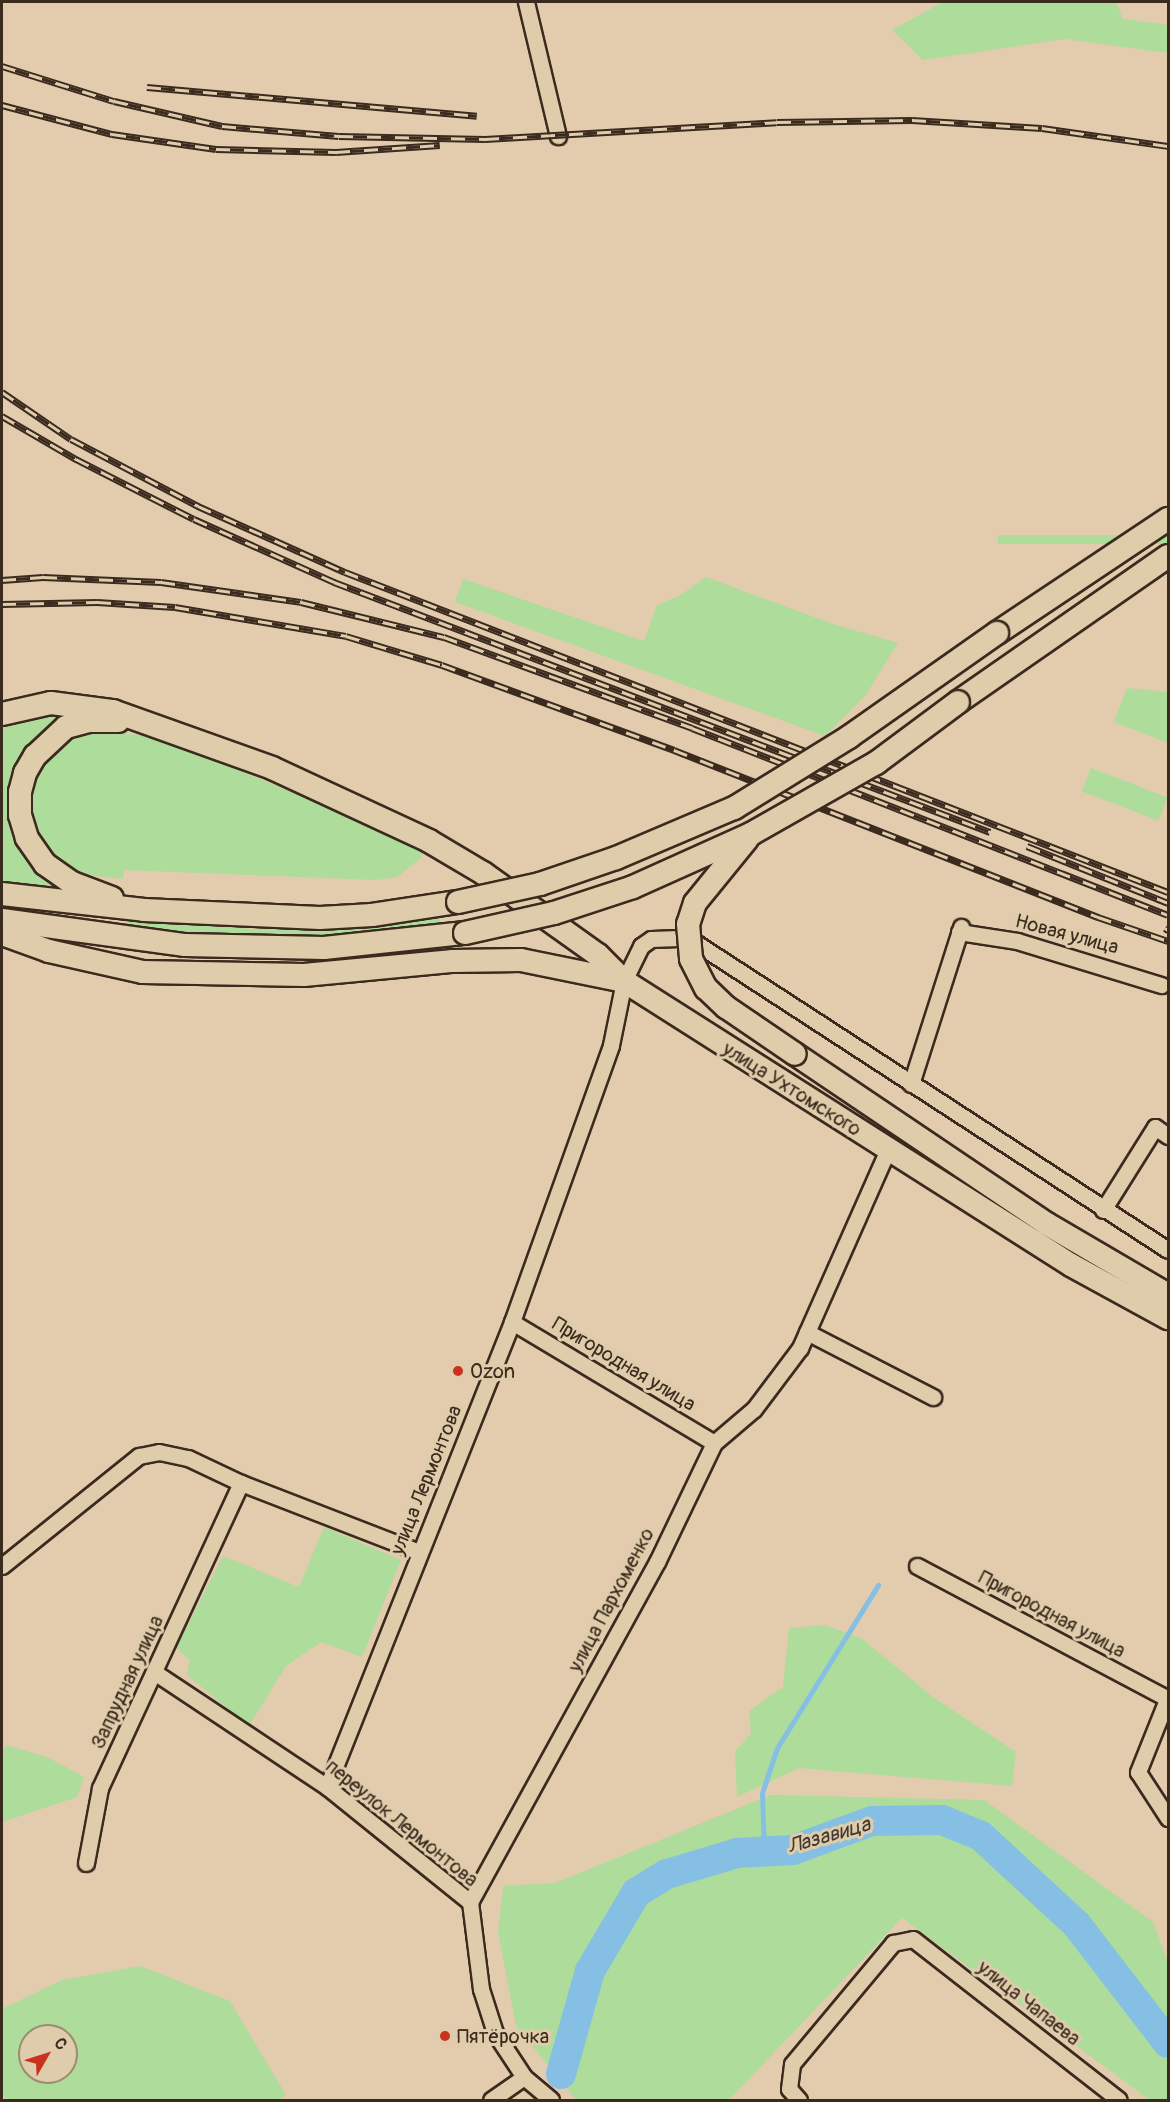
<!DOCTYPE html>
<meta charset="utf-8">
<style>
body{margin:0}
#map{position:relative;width:1170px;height:2102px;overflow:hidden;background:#e3cbae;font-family:Pangolin,sans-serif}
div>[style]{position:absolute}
.green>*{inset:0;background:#addc9b;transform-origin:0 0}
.stream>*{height:5px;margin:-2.5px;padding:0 2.5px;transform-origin:2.5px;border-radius:2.5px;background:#85c0e4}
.river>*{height:30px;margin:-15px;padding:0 15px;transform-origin:15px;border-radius:15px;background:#85c0e4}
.roads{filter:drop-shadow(2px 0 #3b2a1e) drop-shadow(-2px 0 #3b2a1e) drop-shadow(0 2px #3b2a1e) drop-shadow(0 -2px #3b2a1e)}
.minor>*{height:15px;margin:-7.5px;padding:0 7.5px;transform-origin:7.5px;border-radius:7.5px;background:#deccaa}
.secondary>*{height:22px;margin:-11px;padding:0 11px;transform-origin:11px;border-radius:11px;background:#deccaa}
.rail>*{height:7px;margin-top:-3.5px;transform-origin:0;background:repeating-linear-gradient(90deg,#deccaa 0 14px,#3b2a1e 0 28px);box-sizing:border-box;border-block:2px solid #3b2a1e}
.bridges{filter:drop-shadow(2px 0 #3b2a1e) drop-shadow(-2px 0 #3b2a1e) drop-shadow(0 2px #3b2a1e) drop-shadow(0 -2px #3b2a1e)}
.secondary-bridge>*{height:22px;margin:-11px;padding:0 11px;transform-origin:11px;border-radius:11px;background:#deccaa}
.dots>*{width:16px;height:16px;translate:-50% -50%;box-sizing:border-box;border:3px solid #deccaa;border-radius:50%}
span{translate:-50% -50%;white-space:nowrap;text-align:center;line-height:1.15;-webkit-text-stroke:6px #deccaa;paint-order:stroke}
.street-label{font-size:20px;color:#3b2a1e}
.poi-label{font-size:20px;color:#3b2a1e}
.left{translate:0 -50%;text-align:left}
.water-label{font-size:21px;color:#423932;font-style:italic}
.frame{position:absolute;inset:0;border:3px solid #3b2a1e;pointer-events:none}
.north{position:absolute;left:18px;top:2024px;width:60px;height:60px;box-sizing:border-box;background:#deccaa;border:2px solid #9d8b72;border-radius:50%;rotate:51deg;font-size:16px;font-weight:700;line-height:24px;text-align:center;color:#3b2a1e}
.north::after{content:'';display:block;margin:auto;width:21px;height:27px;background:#c8321e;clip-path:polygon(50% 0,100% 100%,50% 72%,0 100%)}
</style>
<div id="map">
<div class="green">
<div style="clip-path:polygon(943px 2px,1116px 2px,1123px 19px,1168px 25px,1168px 53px,1065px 39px,923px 60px,892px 30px)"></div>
<div style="left:1168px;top:535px;width:9px;height:170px;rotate:90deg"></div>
<div style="clip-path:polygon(706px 577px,833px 624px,898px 643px,865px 696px,825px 736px,455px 602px,463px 579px,644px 641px,657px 605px,681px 595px)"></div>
<div style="clip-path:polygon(1127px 688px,1168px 692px,1168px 743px,1114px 722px)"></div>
<div style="clip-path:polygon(68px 713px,36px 738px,21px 758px,8px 811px,18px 846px,33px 867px,60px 890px,2px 882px,2px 723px)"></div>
<div style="clip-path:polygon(93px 731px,141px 735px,201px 755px,341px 812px,422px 852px,422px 857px,397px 877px,376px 880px,124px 870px,123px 879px,80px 874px,62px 866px,44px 849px,32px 825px,28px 801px,35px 773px,57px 746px,71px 737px)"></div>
<div style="left:1091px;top:768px;width:82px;height:25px;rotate:21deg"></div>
<div style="clip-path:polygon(439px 917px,441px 926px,339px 936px,202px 935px,127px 927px,127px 920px,253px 929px,380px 926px)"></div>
<div style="clip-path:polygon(324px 1527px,401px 1560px,362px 1657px,321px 1642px,286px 1666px,249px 1726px,187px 1675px,190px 1660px,176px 1648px,223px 1556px,299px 1587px)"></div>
<div style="clip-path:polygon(825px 1625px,861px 1638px,933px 1697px,1016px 1752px,1012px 1786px,799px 1768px,737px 1797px,735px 1752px,751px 1733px,749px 1711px,783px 1687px,789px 1628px)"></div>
<div style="clip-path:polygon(7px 1745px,49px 1758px,84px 1777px,77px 1797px,2px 1822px,2px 1752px)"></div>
<div style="clip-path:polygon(771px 1795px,984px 1800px,1153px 1922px,1168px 1962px,1168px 2100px,1150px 2100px,902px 1918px,729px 2100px,576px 2100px,516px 2026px,498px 1932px,503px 1886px,555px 1883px)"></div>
<div style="clip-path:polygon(evenodd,140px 1966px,230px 2001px,286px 2095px,280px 2100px,6px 2100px,2px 2092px,2px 2009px,62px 1980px,140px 1966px,30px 2036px,66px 2036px,66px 2072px,30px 2072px,30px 2036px)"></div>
</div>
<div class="stream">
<div style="left:764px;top:1852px;width:59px;rotate:-91.9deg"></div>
<div style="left:762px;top:1793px;width:47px;rotate:-71.6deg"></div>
<div style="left:777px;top:1748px;width:192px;rotate:-58.2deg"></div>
</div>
<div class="river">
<div style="left:561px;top:2074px;width:107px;rotate:-74.3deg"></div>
<div style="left:590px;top:1971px;width:91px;rotate:-59.5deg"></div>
<div style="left:636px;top:1893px;width:36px;rotate:-32deg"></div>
<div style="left:667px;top:1874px;width:73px;rotate:-16.7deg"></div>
<div style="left:737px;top:1853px;width:56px;rotate:-3.1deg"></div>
<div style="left:793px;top:1850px;width:84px;rotate:-20.2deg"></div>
<div style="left:872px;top:1821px;width:70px;rotate:-0.8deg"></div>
<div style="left:942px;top:1820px;width:42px;rotate:22.3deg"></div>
<div style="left:981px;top:1836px;width:131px;rotate:42.8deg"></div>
<div style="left:1077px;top:1925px;width:149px;rotate:52.4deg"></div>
</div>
<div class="roads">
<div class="minor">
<div style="left:526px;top:2px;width:138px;rotate:76.6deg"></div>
<div style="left:959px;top:932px;width:59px;rotate:8.8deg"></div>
<div style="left:1017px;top:941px;width:151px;rotate:17deg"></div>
<div style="left:911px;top:1084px;width:165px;rotate:-72.3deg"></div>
<div style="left:1103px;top:1210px;width:98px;rotate:-57.9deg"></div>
<div style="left:1155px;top:1127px;width:16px;rotate:35deg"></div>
<div style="left:512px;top:1322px;width:235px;rotate:30.9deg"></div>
<div style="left:807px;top:1332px;width:142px;rotate:27.3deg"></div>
<div style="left:2px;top:1566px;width:176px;rotate:-38.8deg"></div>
<div style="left:139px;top:1456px;width:20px;rotate:-11deg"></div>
<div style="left:159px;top:1452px;width:30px;rotate:12deg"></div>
<div style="left:188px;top:1458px;width:59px;rotate:25.3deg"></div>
<div style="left:241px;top:1483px;width:191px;rotate:21.2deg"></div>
<div style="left:917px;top:1566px;width:284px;rotate:27.9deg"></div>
<div style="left:154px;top:1672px;width:208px;rotate:33.6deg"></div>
<div style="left:327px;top:1787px;width:184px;rotate:38.8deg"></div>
<div style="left:470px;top:1902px;width:88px;rotate:82.8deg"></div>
<div style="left:481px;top:1989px;width:46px;rotate:72.3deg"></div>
<div style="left:495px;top:2033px;width:53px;rotate:56.6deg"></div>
<div style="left:524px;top:2077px;width:35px;rotate:40deg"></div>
<div style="left:1168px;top:1697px;width:81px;rotate:111.8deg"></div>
<div style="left:1138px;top:1772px;width:55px;rotate:56.9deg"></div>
<div style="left:327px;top:1787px;width:500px;rotate:-68.3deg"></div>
<div style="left:512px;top:1322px;width:294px;rotate:-70.3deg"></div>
<div style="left:611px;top:1045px;width:65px;rotate:-78.5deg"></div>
<div style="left:624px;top:981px;width:39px;rotate:-64deg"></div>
<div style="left:641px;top:946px;width:12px;rotate:-35deg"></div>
<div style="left:651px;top:939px;width:28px;rotate:-2deg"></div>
<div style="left:679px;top:938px;width:18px;rotate:16deg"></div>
<div style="left:696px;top:943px;width:563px;rotate:33.04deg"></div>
<div style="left:86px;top:1863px;width:76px;rotate:-79.4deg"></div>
<div style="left:100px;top:1788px;width:336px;rotate:-65.2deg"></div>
<div style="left:470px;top:1902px;width:388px;rotate:-61.2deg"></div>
<div style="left:657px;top:1562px;width:132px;rotate:-64.4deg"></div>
<div style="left:714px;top:1443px;width:52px;rotate:-40.4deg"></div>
<div style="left:754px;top:1409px;width:76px;rotate:-53deg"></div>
<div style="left:800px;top:1348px;width:218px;rotate:-66.1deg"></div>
<div style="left:491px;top:2100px;width:40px;rotate:-34.9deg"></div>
<div style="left:799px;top:2100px;width:15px;rotate:-132deg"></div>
<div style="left:789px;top:2089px;width:25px;rotate:-83deg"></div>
<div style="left:792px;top:2064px;width:158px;rotate:-50.1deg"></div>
<div style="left:893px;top:1943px;width:20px;rotate:-11deg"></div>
<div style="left:913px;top:1939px;width:261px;rotate:38deg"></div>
</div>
<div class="secondary">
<div style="left:997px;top:633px;width:206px;rotate:-33.7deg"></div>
<div style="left:958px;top:702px;width:256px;rotate:-34.8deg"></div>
<div style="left:2px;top:714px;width:50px;rotate:-12.7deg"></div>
<div style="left:51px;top:703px;width:63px;rotate:7.4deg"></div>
<div style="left:113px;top:711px;width:169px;rotate:19.7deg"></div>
<div style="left:272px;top:768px;width:173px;rotate:24.9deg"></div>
<div style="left:429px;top:841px;width:63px;rotate:30.7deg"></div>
<div style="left:483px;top:873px;width:141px;rotate:35.5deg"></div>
<div style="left:598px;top:955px;width:37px;rotate:45deg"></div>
<div style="left:624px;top:981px;width:530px;rotate:32.43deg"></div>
<div style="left:1071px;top:1265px;width:111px;rotate:28.7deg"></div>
<div style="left:2px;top:894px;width:143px;rotate:6.4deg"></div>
<div style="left:144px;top:910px;width:176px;rotate:2.6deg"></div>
<div style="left:320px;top:918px;width:52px;rotate:-3.3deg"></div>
<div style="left:372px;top:915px;width:87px;rotate:-8.6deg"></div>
<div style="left:112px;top:898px;width:43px;rotate:-159.4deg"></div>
<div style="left:72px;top:883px;width:33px;rotate:-145deg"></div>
<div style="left:45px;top:864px;width:32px;rotate:-125deg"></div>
<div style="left:27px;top:838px;width:24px;rotate:-107deg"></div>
<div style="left:20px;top:815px;width:23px;rotate:-90deg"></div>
<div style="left:20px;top:792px;width:20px;rotate:-75deg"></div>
<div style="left:25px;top:773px;width:20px;rotate:-60deg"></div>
<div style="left:35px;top:756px;width:42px;rotate:-43.1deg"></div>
<div style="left:66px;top:727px;width:24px;rotate:-15deg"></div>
<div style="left:89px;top:721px;width:29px"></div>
<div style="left:2px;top:920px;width:185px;rotate:7.8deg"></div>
<div style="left:185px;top:945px;width:139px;rotate:1.2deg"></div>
<div style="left:324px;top:948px;width:142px;rotate:-6.1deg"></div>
<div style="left:2px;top:934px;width:50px;rotate:19.9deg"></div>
<div style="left:49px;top:951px;width:96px;rotate:12.6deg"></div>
<div style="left:143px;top:972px;width:161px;rotate:1.1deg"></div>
<div style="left:304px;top:975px;width:150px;rotate:-5.4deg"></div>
<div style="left:453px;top:961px;width:68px;rotate:-0.8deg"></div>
<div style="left:521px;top:960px;width:105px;rotate:11.5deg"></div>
<div style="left:795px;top:1054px;width:304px;rotate:34deg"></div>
<div style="left:1047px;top:1224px;width:140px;rotate:30.4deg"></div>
</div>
</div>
<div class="rail">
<div style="left:2px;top:66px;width:117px;rotate:17.4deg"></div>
<div style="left:114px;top:101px;width:111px;rotate:13deg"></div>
<div style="left:222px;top:126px;width:117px;rotate:4.9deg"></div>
<div style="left:339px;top:136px;width:146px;rotate:1.2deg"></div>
<div style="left:485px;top:139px;width:292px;rotate:-3.3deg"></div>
<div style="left:777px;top:122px;width:135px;rotate:-0.8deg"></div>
<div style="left:912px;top:120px;width:130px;rotate:3.5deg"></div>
<div style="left:1042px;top:128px;width:127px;rotate:8.1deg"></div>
<div style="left:147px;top:87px;width:331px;rotate:5deg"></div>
<div style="left:2px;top:105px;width:114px;rotate:14.8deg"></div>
<div style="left:112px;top:134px;width:105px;rotate:8.2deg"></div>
<div style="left:216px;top:149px;width:120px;rotate:1.4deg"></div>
<div style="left:336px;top:152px;width:104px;rotate:-3.9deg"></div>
<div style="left:2px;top:392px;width:83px;rotate:34.3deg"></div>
<div style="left:71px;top:439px;width:144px;rotate:27.8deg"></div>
<div style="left:198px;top:506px;width:161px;rotate:24.2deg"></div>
<div style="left:345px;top:572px;width:883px;rotate:21.25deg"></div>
<div style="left:2px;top:416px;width:86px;rotate:30.2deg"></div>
<div style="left:76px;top:459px;width:132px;rotate:27deg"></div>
<div style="left:194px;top:519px;width:154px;rotate:24.2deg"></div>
<div style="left:334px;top:582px;width:702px;rotate:20.86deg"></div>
<div style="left:2px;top:580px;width:41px;rotate:-4.2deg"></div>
<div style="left:43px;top:577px;width:118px;rotate:2.4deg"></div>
<div style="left:161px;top:582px;width:141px;rotate:8.1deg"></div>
<div style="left:301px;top:602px;width:147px;rotate:13.8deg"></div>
<div style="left:444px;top:637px;width:264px;rotate:20.1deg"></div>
<div style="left:692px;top:728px;width:511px;rotate:21.45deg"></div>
<div style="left:2px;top:604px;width:95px;rotate:-1.2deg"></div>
<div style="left:97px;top:602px;width:78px;rotate:3.7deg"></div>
<div style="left:175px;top:607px;width:173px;rotate:9.6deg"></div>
<div style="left:346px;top:636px;width:100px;rotate:16.8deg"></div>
<div style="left:442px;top:665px;width:247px;rotate:20.1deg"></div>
<div style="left:674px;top:750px;width:456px;rotate:21.5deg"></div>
<div style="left:1098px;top:917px;width:74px;rotate:18.9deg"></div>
<div style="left:1027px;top:846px;width:152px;rotate:22deg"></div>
<div style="left:1165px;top:928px;width:4px;rotate:34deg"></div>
</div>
<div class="bridges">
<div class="secondary-bridge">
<div style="left:747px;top:839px;width:82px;rotate:129.1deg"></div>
<div style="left:695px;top:903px;width:22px;rotate:108deg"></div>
<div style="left:688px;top:924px;width:35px;rotate:85deg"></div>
<div style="left:691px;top:959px;width:33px;rotate:63deg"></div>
<div style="left:706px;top:988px;width:28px;rotate:44deg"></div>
<div style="left:726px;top:1007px;width:83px;rotate:34.3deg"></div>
<div style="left:458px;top:902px;width:84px;rotate:-12.4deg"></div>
<div style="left:540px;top:884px;width:80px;rotate:-18.9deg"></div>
<div style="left:616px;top:858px;width:128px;rotate:-23deg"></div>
<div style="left:734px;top:808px;width:135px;rotate:-31.7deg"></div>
<div style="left:849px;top:737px;width:181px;rotate:-35.1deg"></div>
<div style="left:465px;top:933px;width:91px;rotate:-12.7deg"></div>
<div style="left:554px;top:913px;width:83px;rotate:-18.2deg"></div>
<div style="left:633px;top:887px;width:129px;rotate:-24.2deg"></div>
<div style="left:751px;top:834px;width:144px;rotate:-29.6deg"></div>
<div style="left:876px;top:763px;width:102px;rotate:-36.6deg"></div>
</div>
</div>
<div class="dots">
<div style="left:458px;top:1371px;background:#c8321e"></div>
<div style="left:445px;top:2036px;background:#c8321e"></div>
</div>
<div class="street-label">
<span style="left:1067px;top:934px;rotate:15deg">Новая улица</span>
<span style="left:792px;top:1089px;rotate:32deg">улица Ухтомского</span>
<span style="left:624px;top:1364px;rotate:31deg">Пригородная улица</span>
<span style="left:426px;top:1480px;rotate:-68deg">улица Лермонтова</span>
<span style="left:611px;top:1600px;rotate:-62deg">улица Пархоменко</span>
<span style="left:1052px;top:1614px;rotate:28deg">Пригородная улица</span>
<span style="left:127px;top:1682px;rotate:-65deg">Запрудная улица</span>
<span style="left:402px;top:1823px;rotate:39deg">переулок Лермонтова</span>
<span style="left:1029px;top:2003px;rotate:38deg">улица Чапаева</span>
</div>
<div class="poi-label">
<span class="left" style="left:470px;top:1371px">Ozon</span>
<span class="left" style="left:457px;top:2036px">Пятёрочка</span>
</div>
<div class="water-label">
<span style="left:829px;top:1836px;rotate:-16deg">Лазавица</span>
</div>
<div class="frame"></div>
<div class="north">С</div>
</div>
